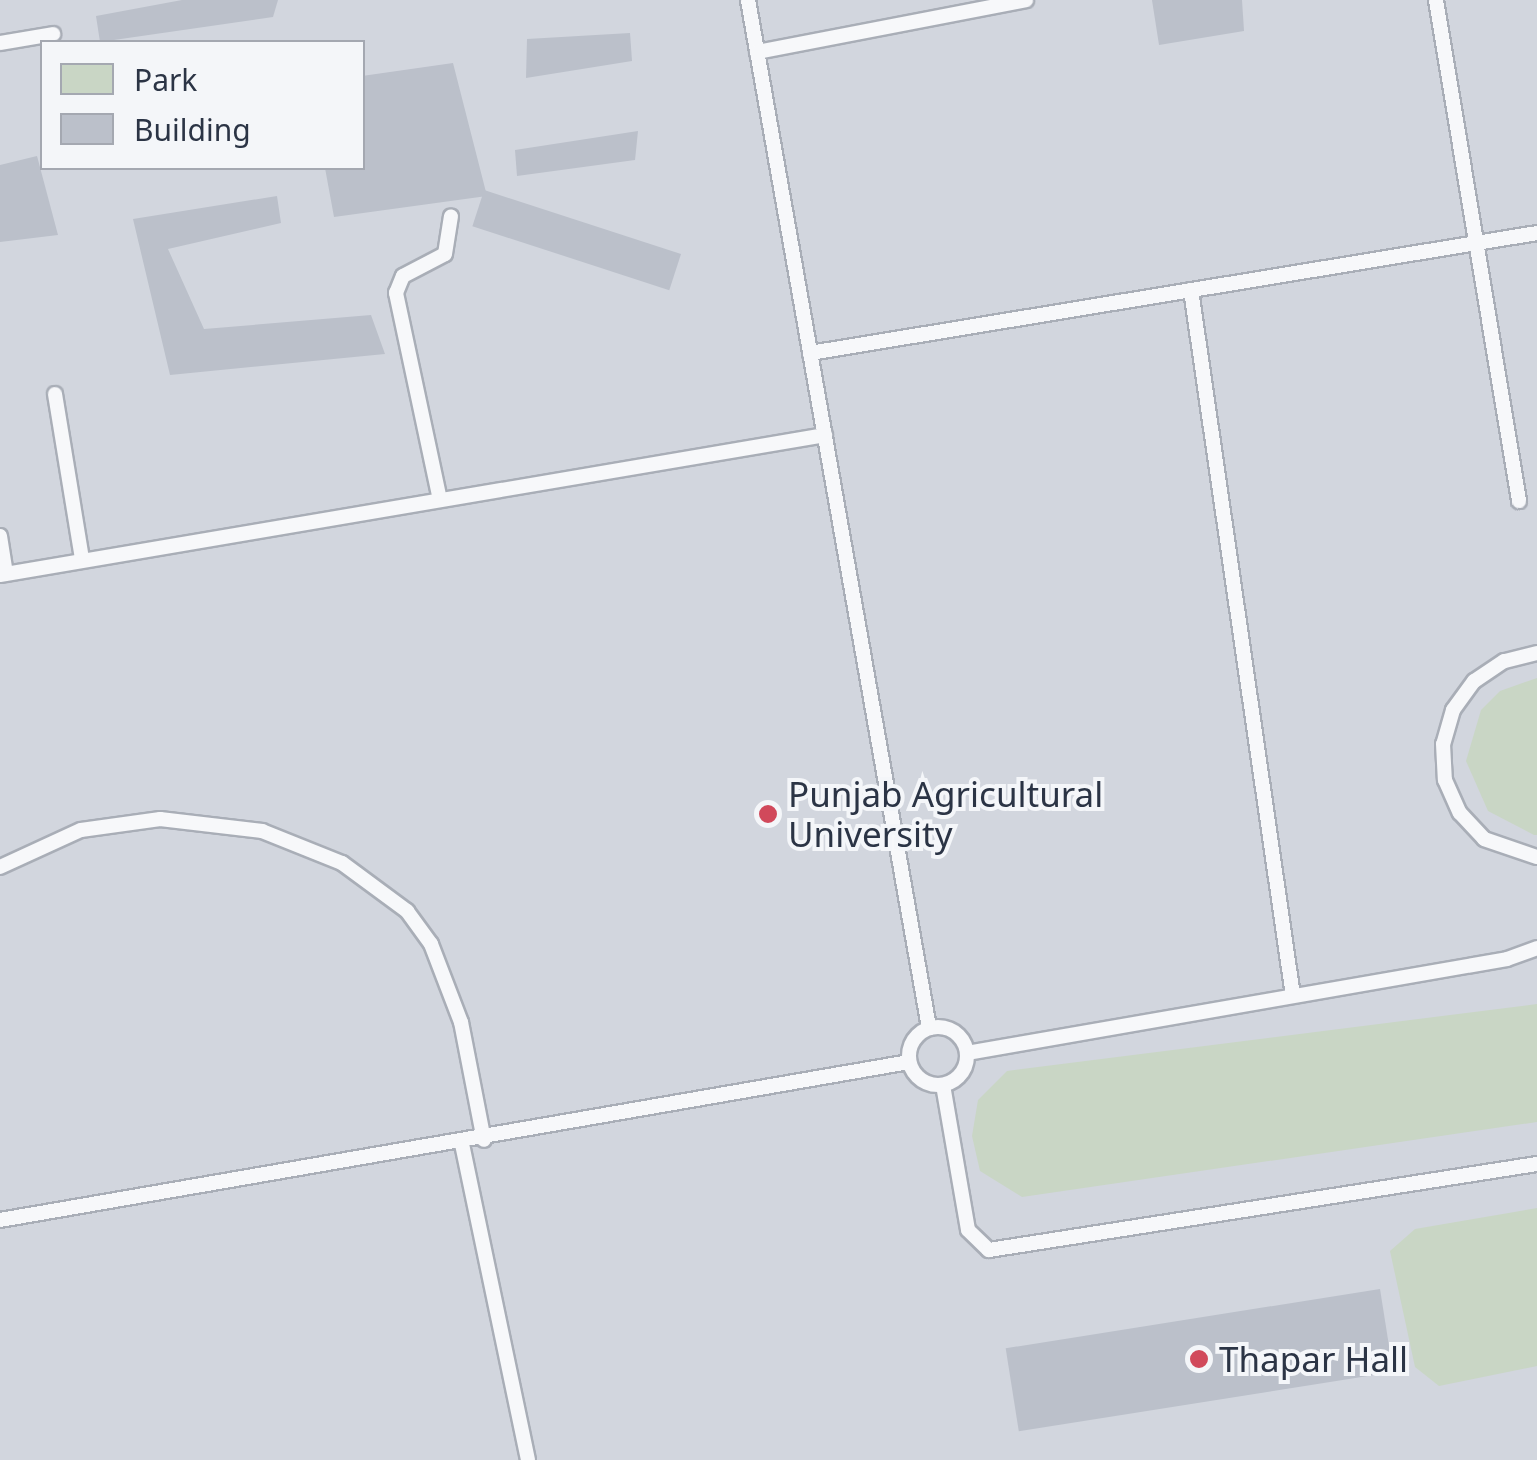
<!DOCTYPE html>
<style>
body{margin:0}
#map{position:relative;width:1537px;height:1460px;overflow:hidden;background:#e4e7ec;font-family:"Noto Sans",sans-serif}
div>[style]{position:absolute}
.built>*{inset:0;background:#d2d6de}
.green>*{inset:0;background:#c9d6c5}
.building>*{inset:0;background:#bbc0ca;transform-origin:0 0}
.roads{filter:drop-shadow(2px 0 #a9aeb7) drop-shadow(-2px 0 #a9aeb7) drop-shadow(0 2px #a9aeb7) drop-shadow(0 -2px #a9aeb7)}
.lane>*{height:14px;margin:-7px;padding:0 7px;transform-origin:7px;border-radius:7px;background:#f7f8fa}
.lane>.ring{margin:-7px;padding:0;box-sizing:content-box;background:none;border:14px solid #f7f8fa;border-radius:50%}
.dots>*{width:28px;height:28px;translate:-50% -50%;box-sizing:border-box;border:5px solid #f4f6f9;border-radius:50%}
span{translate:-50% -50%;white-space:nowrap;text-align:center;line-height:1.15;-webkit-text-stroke:8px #f4f6f9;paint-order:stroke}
.poi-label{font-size:35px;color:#2b3445}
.left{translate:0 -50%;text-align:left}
.legend{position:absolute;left:40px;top:40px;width:325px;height:130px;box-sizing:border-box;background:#f4f6f9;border:2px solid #a4a8b1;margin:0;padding:12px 18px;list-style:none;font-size:30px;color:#2b3445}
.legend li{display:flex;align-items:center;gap:20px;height:50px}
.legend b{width:50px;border:2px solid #a4a8b1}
</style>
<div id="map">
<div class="built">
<div style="clip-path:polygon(evenodd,0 0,1537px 0,1537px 1460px,0 1460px,0 0,42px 42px,362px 42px,362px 168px,42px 168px,42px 42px)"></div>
</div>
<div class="green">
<div style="clip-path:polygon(1537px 678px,1537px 835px,1534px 835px,1488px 811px,1466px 761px,1481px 710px,1500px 691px)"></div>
<div style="clip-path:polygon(1537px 1004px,1537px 1122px,1022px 1197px,980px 1171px,972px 1136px,978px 1100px,1007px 1071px)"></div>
<div style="clip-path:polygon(1537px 1208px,1537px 1366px,1439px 1386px,1415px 1367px,1390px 1251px,1415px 1229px)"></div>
</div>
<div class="building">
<div style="clip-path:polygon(182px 0,278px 0,273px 17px,100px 42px,96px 16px)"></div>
<div style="clip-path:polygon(1152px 0,1242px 0,1244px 31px,1159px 45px)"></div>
<div style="clip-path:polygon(630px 33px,632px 61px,526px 78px,527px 39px)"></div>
<div style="clip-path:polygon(453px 63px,487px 196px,334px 217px,325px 168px,362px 168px,362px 76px)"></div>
<div style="clip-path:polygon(638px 131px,635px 160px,517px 176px,515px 150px)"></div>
<div style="clip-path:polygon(37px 156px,58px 235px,0 242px,0 165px)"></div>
<div style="clip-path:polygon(277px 196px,281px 223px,168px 249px,204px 329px,371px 315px,385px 354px,170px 375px,133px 219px)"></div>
<div style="left:681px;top:254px;width:38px;height:207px;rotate:108deg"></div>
<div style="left:1380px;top:1289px;width:84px;height:379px;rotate:81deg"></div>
</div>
<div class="roads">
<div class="lane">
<div style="left:748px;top:0;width:1044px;rotate:80.01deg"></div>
<div style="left:1436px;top:0;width:508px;rotate:80.59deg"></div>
<div style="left:0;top:43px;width:54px;rotate:-9.6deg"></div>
<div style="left:757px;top:52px;width:274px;rotate:-10.9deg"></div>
<div style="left:1191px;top:290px;width:713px;rotate:81.78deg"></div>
<div style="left:810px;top:353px;width:737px;rotate:-9.37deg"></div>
<div style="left:55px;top:394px;width:166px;rotate:80.7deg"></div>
<div style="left:440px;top:500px;width:212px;rotate:-102deg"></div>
<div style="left:396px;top:293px;width:18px;rotate:-68deg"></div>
<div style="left:403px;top:276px;width:47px;rotate:-27.6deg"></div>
<div style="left:445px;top:254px;width:38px;rotate:-81deg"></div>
<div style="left:0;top:536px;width:38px;rotate:81deg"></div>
<div style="left:0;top:575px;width:837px;rotate:-9.63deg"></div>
<div style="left:1537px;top:653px;width:34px;rotate:166deg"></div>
<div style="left:1504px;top:661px;width:36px;rotate:146deg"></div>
<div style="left:1474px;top:681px;width:36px;rotate:126deg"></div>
<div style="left:1453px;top:710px;width:35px;rotate:106deg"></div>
<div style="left:1443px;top:744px;width:36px;rotate:87deg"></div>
<div style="left:1445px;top:780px;width:36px;rotate:66deg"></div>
<div style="left:1460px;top:813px;width:35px;rotate:47deg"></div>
<div style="left:1484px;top:839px;width:56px;rotate:18.8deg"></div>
<div style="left:0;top:867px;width:89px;rotate:-24.6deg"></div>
<div style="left:81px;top:830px;width:80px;rotate:-7.9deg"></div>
<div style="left:160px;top:819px;width:103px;rotate:6.7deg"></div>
<div style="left:262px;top:831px;width:86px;rotate:21.8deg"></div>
<div style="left:342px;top:863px;width:81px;rotate:36.4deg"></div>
<div style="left:407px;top:911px;width:41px;rotate:54deg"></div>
<div style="left:431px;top:944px;width:84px;rotate:69deg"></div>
<div style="left:461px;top:1022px;width:120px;rotate:79deg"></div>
<div class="ring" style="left:909px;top:1027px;width:44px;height:44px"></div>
<div style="left:967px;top:1053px;width:548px;rotate:-9.87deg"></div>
<div style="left:1507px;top:959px;width:32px;rotate:-20deg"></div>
<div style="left:943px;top:1085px;width:147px;rotate:80.2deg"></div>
<div style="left:968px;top:1230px;width:29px;rotate:44deg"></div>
<div style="left:989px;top:1250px;width:555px;rotate:-8.92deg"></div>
<div style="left:462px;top:1144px;width:323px;rotate:78.2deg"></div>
<div style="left:0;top:1220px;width:923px;rotate:-9.86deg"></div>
</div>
</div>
<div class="dots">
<div style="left:768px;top:814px;background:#d1495b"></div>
<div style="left:1199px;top:1359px;background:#d1495b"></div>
</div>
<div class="poi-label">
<span class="left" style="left:788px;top:814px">Punjab Agricultural<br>University</span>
<span class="left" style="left:1219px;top:1359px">Thapar Hall</span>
</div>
<ul class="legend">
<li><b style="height:28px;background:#c9d6c5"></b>Park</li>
<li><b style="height:28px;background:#bbc0ca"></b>Building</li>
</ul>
</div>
